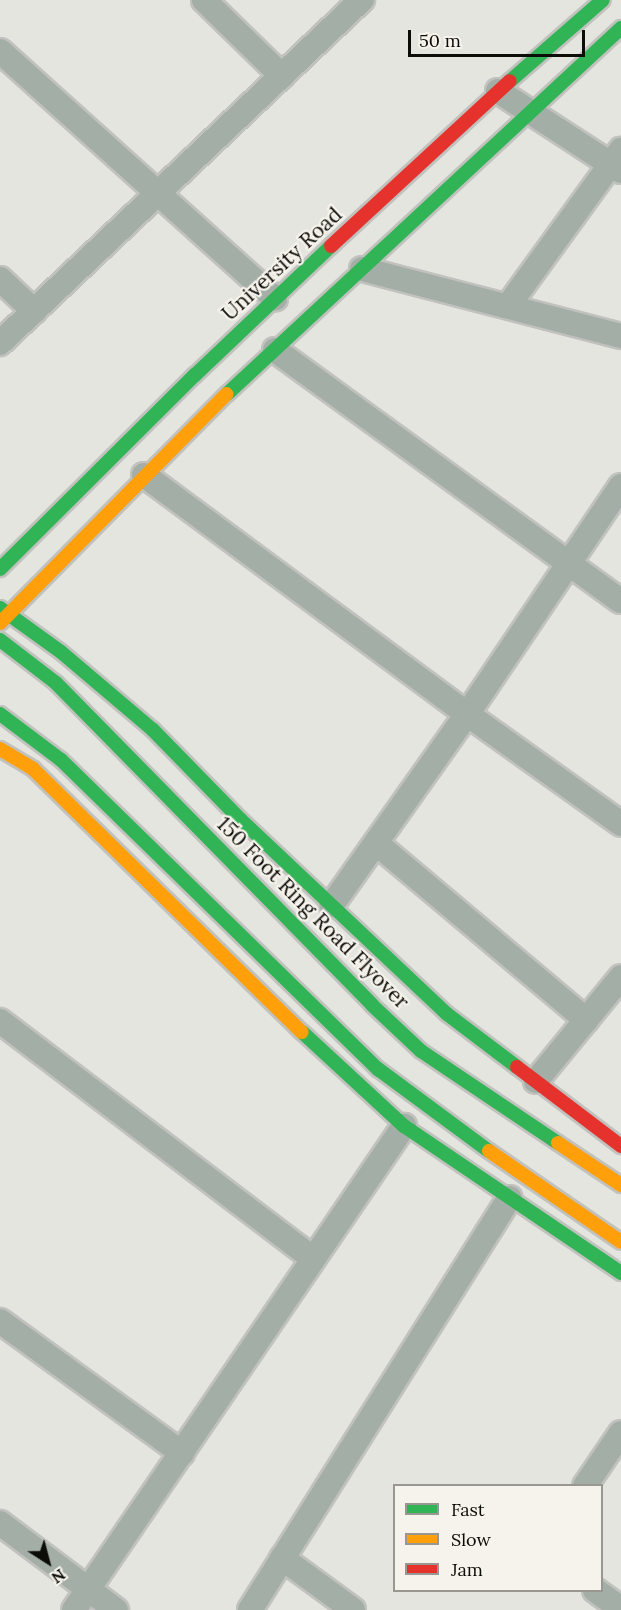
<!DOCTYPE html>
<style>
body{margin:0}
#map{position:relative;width:621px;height:1610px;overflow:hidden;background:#e5e5e0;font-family:Lora,serif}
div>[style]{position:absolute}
.roads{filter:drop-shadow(2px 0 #c1c1be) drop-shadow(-2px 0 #c1c1be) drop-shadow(0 2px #c1c1be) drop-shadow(0 -2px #c1c1be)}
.street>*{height:24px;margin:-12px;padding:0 12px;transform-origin:12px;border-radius:12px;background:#a3aea6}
.fast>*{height:14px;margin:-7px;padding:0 7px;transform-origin:7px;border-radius:7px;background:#30b455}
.slow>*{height:14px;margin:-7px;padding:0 7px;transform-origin:7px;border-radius:7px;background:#ff9f0a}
.jam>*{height:14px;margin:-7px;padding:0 7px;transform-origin:7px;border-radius:7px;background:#e5322d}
span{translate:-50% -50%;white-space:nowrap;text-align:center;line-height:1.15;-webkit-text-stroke:4.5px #f5f3eb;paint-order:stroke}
.street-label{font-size:21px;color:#0c0c09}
.legend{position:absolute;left:393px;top:1484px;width:210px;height:108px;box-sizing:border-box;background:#f5f3eb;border:2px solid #989791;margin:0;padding:8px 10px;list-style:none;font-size:18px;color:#0c0c09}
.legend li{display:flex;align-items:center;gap:12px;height:30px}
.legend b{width:30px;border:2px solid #989791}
.north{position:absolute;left:18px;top:1532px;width:60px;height:60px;-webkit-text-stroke:4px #f5f3eb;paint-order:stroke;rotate:144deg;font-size:16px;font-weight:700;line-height:24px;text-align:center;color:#0c0c09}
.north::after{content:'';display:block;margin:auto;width:21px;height:27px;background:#0c0c09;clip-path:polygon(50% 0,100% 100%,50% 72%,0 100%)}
.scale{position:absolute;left:408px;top:30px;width:177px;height:27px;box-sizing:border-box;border:3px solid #0c0c09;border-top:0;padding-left:8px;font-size:18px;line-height:21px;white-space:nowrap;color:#0c0c09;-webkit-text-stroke:4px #f5f3eb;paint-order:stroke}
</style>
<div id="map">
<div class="roads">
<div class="street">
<div style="left:204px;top:0;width:109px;rotate:44.3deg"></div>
<div style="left:0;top:51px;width:370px;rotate:42deg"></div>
<div style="left:498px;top:91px;width:147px;rotate:33deg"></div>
<div style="left:362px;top:269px;width:268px;rotate:14.5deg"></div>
<div style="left:0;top:279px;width:47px;rotate:43.3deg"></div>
<div style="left:508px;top:306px;width:193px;rotate:-54.1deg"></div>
<div style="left:0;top:343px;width:499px;rotate:-43.5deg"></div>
<div style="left:275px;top:350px;width:427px;rotate:36deg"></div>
<div style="left:144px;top:475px;width:402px;rotate:36.5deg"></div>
<div style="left:467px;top:714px;width:234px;rotate:125.3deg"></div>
<div style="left:621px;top:486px;width:275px;rotate:124deg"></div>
<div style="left:467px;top:714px;width:189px;rotate:35.5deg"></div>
<div style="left:376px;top:843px;width:275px;rotate:40.1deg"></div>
<div style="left:0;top:1021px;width:393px;rotate:37.2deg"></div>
<div style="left:536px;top:1081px;width:134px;rotate:-50.7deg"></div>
<div style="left:0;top:1321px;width:225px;rotate:36deg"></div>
<div style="left:585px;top:1486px;width:64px;rotate:-55.8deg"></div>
<div style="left:0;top:1523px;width:145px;rotate:36.9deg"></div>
<div style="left:282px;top:1558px;width:88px;rotate:36.2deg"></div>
<div style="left:595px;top:1590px;width:32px;rotate:36deg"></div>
<div style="left:74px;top:1610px;width:586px;rotate:-55.71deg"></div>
<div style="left:250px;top:1610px;width:487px;rotate:-57.8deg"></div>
</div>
<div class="fast">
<div style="left:510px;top:81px;width:123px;rotate:-41.1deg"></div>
<div style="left:227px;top:394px;width:538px;rotate:-42.89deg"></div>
<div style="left:0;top:569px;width:275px;rotate:-44.9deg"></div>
<div style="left:195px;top:375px;width:187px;rotate:-43.5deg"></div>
<div style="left:0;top:608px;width:75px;rotate:35.8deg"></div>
<div style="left:61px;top:652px;width:121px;rotate:40.3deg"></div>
<div style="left:153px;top:730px;width:124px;rotate:45.7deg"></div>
<div style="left:240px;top:819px;width:284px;rotate:43.3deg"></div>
<div style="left:447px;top:1014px;width:88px;rotate:37.1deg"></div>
<div style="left:0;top:640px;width:71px;rotate:37.5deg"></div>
<div style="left:56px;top:683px;width:451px;rotate:45.5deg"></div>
<div style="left:372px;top:1005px;width:67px;rotate:43.2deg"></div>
<div style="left:421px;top:1051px;width:165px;rotate:33.9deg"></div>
<div style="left:0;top:714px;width:76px;rotate:37deg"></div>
<div style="left:61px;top:760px;width:443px;rotate:44.3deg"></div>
<div style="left:378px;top:1069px;width:138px;rotate:36.5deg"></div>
<div style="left:302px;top:1032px;width:139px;rotate:42.7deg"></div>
<div style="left:404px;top:1126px;width:262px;rotate:34.1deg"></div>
</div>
<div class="slow">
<div style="left:0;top:623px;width:322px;rotate:-45.3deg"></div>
<div style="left:0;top:749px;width:39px;rotate:31deg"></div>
<div style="left:33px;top:769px;width:376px;rotate:44.4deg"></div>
<div style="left:558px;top:1143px;width:76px;rotate:33.7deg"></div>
<div style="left:489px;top:1151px;width:160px;rotate:34.6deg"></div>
</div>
<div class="jam">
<div style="left:331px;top:246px;width:243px;rotate:-42.7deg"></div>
<div style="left:517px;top:1067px;width:131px;rotate:37.2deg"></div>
</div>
</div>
<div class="street-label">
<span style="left:282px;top:264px;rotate:-43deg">University Road</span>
<span style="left:313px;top:913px;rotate:45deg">150 Foot Ring Road Flyover</span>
</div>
<ul class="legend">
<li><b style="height:8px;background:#30b455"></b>Fast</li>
<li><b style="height:8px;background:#ff9f0a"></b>Slow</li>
<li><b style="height:8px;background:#e5322d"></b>Jam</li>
</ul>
<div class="north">N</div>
<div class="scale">50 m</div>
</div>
